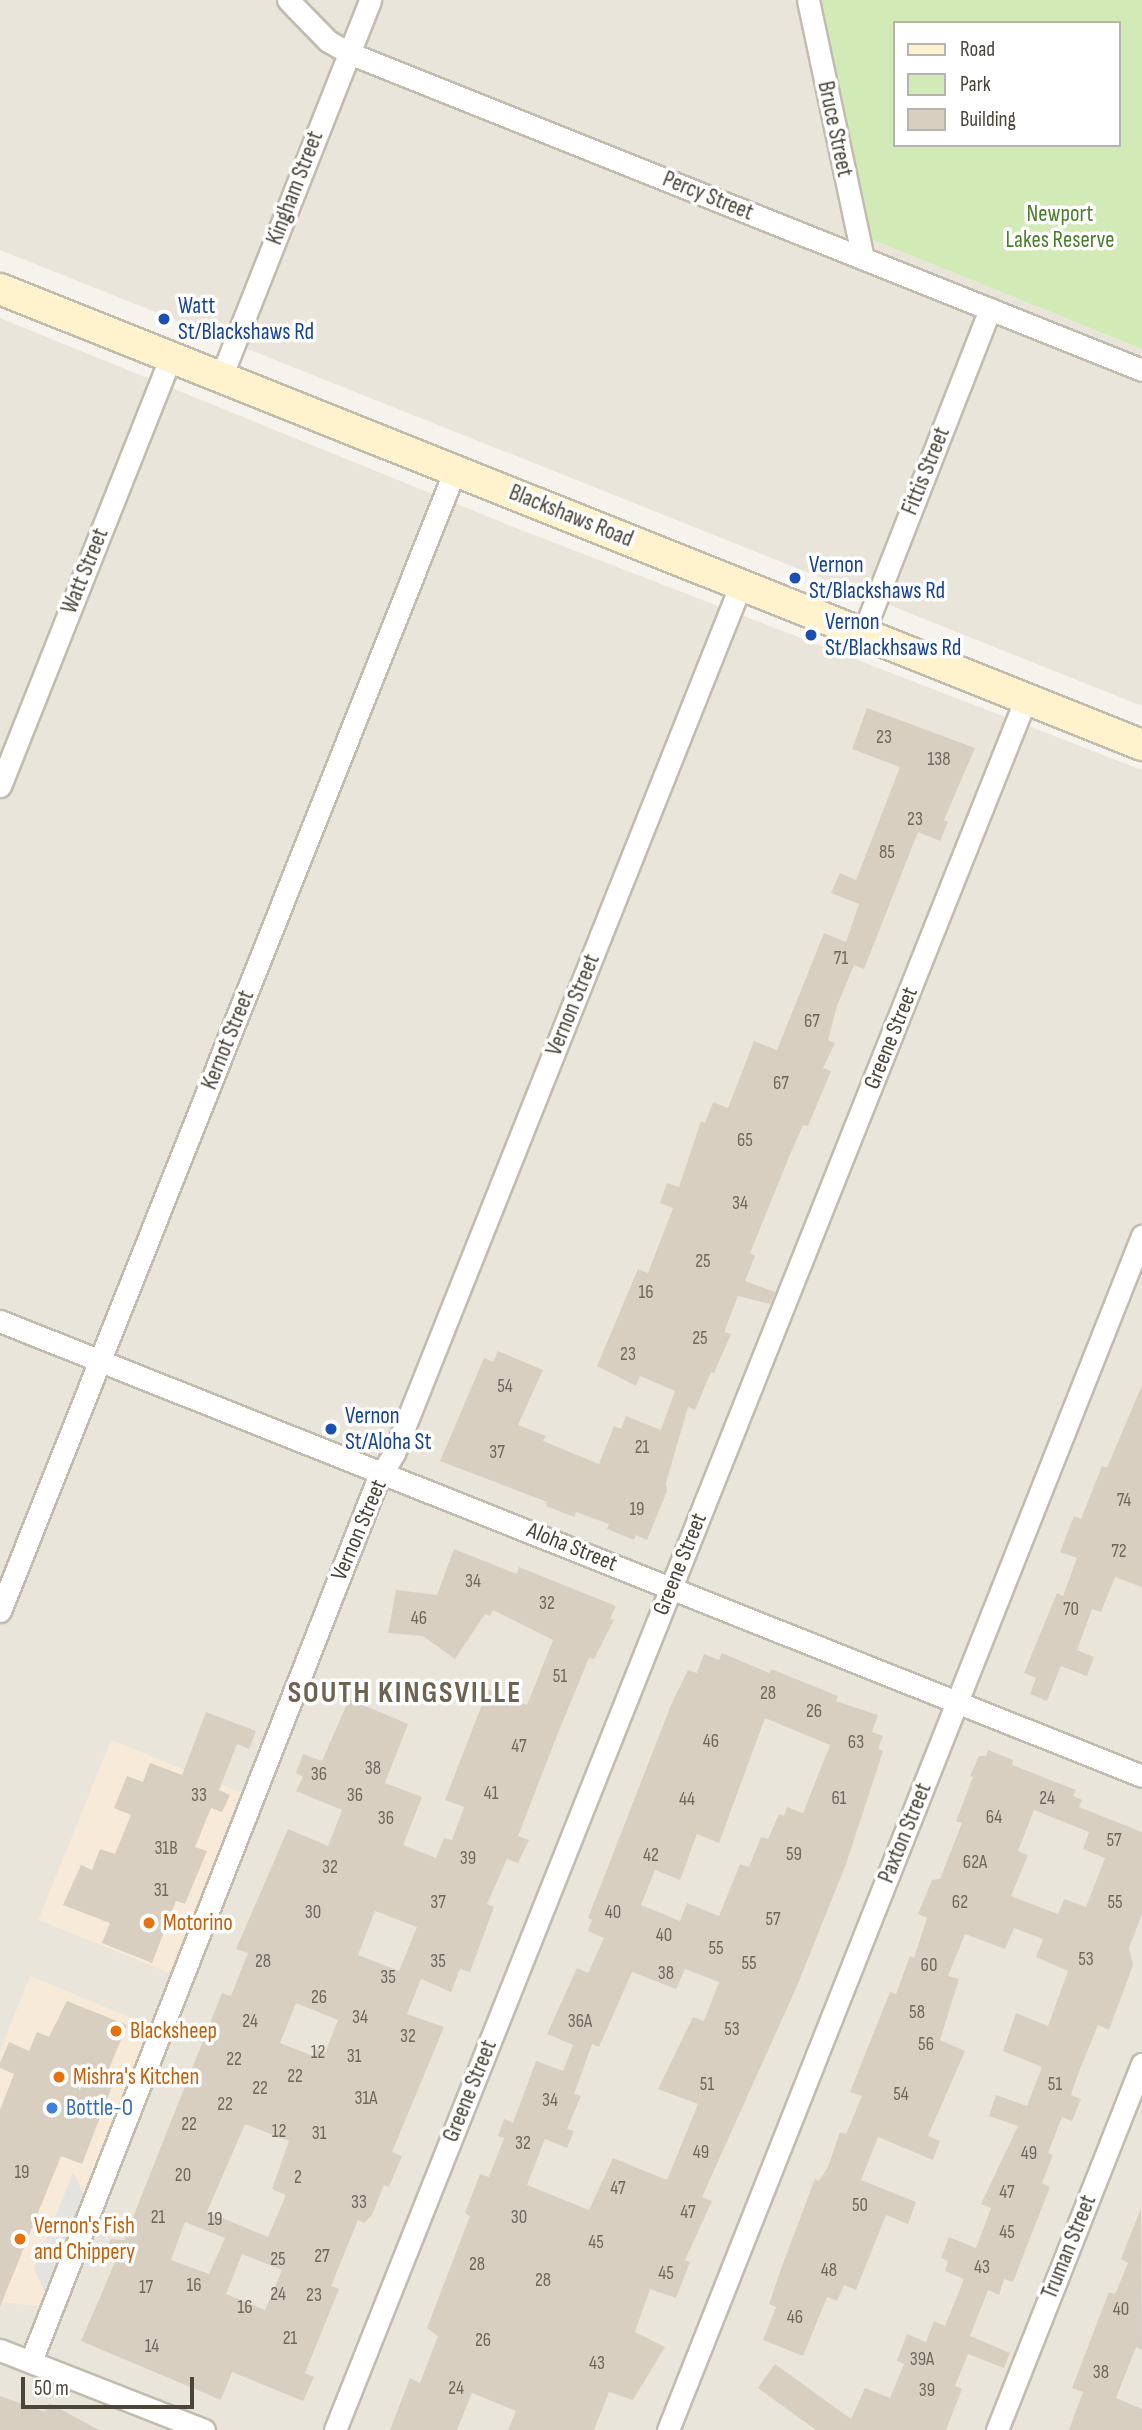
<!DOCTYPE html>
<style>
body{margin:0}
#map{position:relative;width:1142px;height:2430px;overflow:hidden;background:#f6f3ec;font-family:"Sofia Sans Condensed",sans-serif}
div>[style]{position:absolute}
.residential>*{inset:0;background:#eae5da}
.commercial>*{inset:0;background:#f7ead8;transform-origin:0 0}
.green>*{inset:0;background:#d2eab5}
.parking>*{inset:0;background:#e5e3e0}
.building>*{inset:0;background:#d8cfc1}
.roads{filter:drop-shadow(2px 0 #c2bbae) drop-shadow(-2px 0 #c2bbae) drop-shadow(0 2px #c2bbae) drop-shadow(0 -2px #c2bbae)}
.street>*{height:21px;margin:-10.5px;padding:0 10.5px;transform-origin:10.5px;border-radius:10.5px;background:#fff}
.secondary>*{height:30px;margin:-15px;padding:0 15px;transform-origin:15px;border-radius:15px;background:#fff3cd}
.dots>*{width:19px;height:19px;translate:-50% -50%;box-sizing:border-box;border:4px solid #fff;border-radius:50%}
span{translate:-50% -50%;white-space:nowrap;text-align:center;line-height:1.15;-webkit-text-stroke:7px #fff;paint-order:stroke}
.number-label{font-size:19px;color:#6e675b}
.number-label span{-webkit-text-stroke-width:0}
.street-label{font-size:23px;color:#4b4439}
.park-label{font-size:23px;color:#4a7f2a}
.transit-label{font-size:23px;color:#164399}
.left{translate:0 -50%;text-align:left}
.food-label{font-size:23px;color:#c56008}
.shop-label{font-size:23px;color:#366cbe}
.district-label{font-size:30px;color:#6e6250;font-weight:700;letter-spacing:2px}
.legend{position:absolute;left:893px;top:21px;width:228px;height:126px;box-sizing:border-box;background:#fff;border:2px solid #b7b4b0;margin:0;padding:9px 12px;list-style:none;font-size:21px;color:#4b4439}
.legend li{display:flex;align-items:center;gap:14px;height:35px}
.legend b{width:35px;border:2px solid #b7b4b0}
.scale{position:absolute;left:21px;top:2377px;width:173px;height:32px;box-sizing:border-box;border:4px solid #4b4439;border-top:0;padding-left:9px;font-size:21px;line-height:24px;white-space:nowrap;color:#4b4439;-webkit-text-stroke:5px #fff;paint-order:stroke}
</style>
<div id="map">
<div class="residential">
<div style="clip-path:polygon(0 0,807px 0,863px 236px,1142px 349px,1142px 706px,0 250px)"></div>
<div style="clip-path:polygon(0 318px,511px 526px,1142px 770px,1142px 2430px,0 2430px)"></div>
</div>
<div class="commercial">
<div style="left:111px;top:1740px;width:141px;height:194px;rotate:22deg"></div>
<div style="clip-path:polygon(30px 1976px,151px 2026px,45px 2307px,0 2302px,0 2051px)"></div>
</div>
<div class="green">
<div style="clip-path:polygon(evenodd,807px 0,1142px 0,1142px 349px,863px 236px,807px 0,895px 23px,1119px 23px,1119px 145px,895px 145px,895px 23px)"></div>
</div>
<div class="parking">
<div style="clip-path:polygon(73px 2173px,85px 2196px,46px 2294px,34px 2269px)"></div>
</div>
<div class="building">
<div style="clip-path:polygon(867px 708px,975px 748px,944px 820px,948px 822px,940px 841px,918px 832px,864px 969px,854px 965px,837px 1006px,828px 1040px,835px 1043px,823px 1068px,831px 1071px,808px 1126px,803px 1125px,789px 1157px,750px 1253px,755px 1256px,745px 1281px,775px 1292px,770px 1304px,738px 1296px,724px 1332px,731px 1334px,714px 1373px,711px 1372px,695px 1410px,688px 1407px,666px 1483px,667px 1491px,647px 1540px,636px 1535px,634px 1540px,607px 1529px,609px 1524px,576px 1512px,574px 1517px,546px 1506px,547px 1502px,440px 1461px,484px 1358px,493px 1362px,498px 1351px,543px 1370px,518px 1425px,546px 1436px,543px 1441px,599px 1464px,614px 1426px,621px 1429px,626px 1416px,661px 1430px,675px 1391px,640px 1376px,636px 1386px,597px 1366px,638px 1269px,648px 1273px,673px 1208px,660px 1203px,667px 1183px,679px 1187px,701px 1121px,705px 1123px,713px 1102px,728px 1108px,754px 1041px,777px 1050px,824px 933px,846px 942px,859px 904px,831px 893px,840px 873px,856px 880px,900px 767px,852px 749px)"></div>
<div style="clip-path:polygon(1142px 1385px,1142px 1587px,1115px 1577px,1101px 1612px,1092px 1609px,1077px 1650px,1094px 1657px,1087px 1676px,1061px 1666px,1047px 1701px,1030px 1694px,1036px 1678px,1024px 1673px,1057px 1593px,1063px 1596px,1077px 1558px,1060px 1552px,1074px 1516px,1081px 1519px,1102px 1466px,1107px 1468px)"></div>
<div style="clip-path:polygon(evenodd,454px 1549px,517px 1574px,519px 1567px,616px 1606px,610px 1619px,614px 1620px,594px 1659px,589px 1658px,558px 1733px,518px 1836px,529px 1840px,518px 1863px,507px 1859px,487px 1904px,494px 1907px,470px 1972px,460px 1969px,451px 1992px,421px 1979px,407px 2014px,444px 2027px,392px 2152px,402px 2156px,389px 2187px,384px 2185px,372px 2215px,364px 2223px,358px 2220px,331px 2286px,339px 2289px,305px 2373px,314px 2377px,303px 2401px,232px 2372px,221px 2400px,81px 2341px,116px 2260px,104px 2255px,111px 2239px,124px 2240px,222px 1993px,231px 1996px,248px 1953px,236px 1949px,288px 1829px,328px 1846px,342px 1810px,296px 1791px,303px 1777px,296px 1773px,303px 1754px,322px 1761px,349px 1699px,408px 1724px,385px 1783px,422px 1797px,403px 1845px,436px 1858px,444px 1838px,452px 1840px,464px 1807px,445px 1800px,488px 1689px,527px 1705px,553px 1640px,493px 1610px,490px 1616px,485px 1614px,455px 1659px,423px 1636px,388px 1633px,396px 1590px,437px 1595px,454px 1549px,375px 1911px,417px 1927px,399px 1971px,358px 1955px,375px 1911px,454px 1549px,296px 2003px,338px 2020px,325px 2053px,316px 2049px,313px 2056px,280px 2043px,296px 2003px,454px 1549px,245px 2124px,289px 2141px,272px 2189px,286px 2195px,268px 2237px,207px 2212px,245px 2124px,454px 1549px,185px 2222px,225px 2238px,209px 2274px,171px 2260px,185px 2222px,454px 1549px,242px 2254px,282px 2270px,265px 2310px,226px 2294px,242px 2254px)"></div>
<div style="clip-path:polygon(evenodd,722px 1653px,769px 1673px,771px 1669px,838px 1696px,836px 1701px,878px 1715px,872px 1732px,883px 1736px,878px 1749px,883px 1751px,846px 1864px,797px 1986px,702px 2197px,712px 2201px,685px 2260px,690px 2262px,676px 2298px,650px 2289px,635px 2332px,665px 2347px,633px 2400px,609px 2392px,594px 2430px,508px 2430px,516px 2411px,472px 2393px,457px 2430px,390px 2430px,410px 2378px,420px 2383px,438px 2336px,427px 2328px,470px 2216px,465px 2213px,480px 2174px,489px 2177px,504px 2138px,498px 2136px,504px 2119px,513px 2123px,536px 2061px,563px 2071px,573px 2045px,547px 2034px,577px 1968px,588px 1973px,604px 1938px,588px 1931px,592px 1920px,588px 1918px,671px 1705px,688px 1670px,697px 1673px,704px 1654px,719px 1660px,722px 1653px,765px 1718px,830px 1745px,803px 1813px,787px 1807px,784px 1816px,779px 1814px,768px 1839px,761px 1837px,749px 1867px,740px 1864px,719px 1916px,687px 1903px,680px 1921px,641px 1905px,655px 1870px,680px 1880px,697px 1834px,719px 1843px,765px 1718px,722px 1653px,685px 1969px,719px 1982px,704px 2021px,693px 2017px,658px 2089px,698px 2104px,667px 2180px,613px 2158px,589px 2210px,527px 2185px,545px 2139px,567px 2148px,574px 2131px,567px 2129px,581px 2096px,574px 2094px,592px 2044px,599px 2047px,632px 1972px,676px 1989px,685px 1969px)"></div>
<div style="clip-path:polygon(206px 1712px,256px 1731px,249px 1749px,237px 1744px,219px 1790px,230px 1795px,222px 1812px,211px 1808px,195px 1847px,207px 1851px,185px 1904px,176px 1901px,152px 1963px,102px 1943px,110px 1923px,63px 1905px,81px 1865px,92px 1870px,100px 1849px,115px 1854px,131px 1815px,114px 1808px,127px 1776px,143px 1782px,150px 1763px,182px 1775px)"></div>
<div style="clip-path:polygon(evenodd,988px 1750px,1013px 1760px,1012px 1765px,1076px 1790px,1073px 1796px,1082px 1800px,1079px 1807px,1142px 1832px,1142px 1914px,1129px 1948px,1133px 1965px,1109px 2030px,1098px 2025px,1078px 2074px,1071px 2095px,1081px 2099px,1072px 2121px,1062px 2117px,1048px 2153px,1053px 2155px,1042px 2183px,1050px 2187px,1013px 2282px,1004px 2279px,999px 2295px,988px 2290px,970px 2336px,1010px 2353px,1004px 2368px,968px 2354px,955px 2386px,962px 2389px,946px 2430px,816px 2430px,758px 2388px,775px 2364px,851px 2419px,865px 2388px,890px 2398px,904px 2364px,897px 2361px,907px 2334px,926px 2342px,934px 2321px,945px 2326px,964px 2279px,945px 2271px,948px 2261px,941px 2258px,949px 2237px,976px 2248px,991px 2208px,981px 2204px,1018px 2126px,989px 2116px,996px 2095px,1027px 2106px,1042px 2067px,1003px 2051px,1016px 2013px,1048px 2026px,1068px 1971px,1036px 1957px,1043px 1939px,1014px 1928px,1005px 1949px,965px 1934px,948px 1976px,959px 1979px,940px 2040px,965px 2051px,928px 2136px,940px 2141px,933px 2160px,878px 2137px,861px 2180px,916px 2202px,908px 2224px,886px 2215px,856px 2290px,844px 2285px,837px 2301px,827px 2297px,803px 2356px,763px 2340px,776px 2307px,769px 2304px,782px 2266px,815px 2179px,819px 2181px,828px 2167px,840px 2132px,846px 2134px,862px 2096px,850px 2092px,890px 1992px,896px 1994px,910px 1956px,914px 1958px,927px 1918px,918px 1914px,932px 1880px,940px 1879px,962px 1823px,956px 1821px,973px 1777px,970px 1776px,979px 1756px,986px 1756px,988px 1750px,1034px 1810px,1089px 1832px,1083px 1849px,1105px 1858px,1086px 1907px,1064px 1899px,1058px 1914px,1011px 1896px,1028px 1855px,1018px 1851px,1034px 1810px)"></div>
<div style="clip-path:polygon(67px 2001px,127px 2025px,104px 2081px,113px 2084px,82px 2164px,61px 2156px,0 2307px,0 2110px,14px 2074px,0 2068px,0 2063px,9px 2042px,29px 2051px,37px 2032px,49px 2037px)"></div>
<div style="clip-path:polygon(1141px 2208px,1142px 2350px,1136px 2347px,1116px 2398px,1142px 2409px,1142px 2430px,1069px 2430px,1083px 2392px,1072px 2388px,1109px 2292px,1115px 2294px,1128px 2263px,1121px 2259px)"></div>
<div style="clip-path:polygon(0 2396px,45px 2412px,49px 2403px,99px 2430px,0 2430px)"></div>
</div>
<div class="roads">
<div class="street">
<div style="left:288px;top:0;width:57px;rotate:45.7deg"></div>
<div style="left:328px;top:41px;width:24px;rotate:30deg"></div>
<div style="left:349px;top:53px;width:854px;rotate:21.79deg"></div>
<div style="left:808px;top:0;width:264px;rotate:78deg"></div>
<div style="left:221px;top:377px;width:405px;rotate:-68.4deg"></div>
<div style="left:863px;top:633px;width:348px;rotate:-68.6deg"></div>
<div style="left:0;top:786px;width:462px;rotate:-68.3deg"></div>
<div style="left:0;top:1321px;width:1229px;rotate:21.72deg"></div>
<div style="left:0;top:1611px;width:1228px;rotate:-68.26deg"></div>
<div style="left:0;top:2350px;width:219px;rotate:21.4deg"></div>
<div style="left:31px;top:2361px;width:942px;rotate:-68.53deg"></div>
<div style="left:376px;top:1484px;width:36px;rotate:-60deg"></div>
<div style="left:394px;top:1453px;width:936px;rotate:-68.23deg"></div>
<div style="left:335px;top:2430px;width:1865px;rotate:-68.25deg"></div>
<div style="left:668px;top:2430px;width:1285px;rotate:-68.35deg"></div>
<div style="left:997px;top:2430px;width:394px;rotate:-68.4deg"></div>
</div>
<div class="secondary">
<div style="left:0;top:289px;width:1230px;rotate:21.77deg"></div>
</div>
</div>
<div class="dots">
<div style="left:164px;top:319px;background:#1a4fb4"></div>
<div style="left:795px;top:578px;background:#1a4fb4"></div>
<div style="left:811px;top:635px;background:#1a4fb4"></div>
<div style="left:331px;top:1429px;background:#1a4fb4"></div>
<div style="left:149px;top:1923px;background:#e8710a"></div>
<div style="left:116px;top:2031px;background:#e8710a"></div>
<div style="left:59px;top:2077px;background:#e8710a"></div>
<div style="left:52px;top:2108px;background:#3f7fe0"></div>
<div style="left:20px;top:2239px;background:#e8710a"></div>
</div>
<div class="number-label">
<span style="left:884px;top:738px">23</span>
<span style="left:939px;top:760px">138</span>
<span style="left:915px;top:820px">23</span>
<span style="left:887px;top:853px">85</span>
<span style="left:841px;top:959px">71</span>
<span style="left:812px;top:1022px">67</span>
<span style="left:781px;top:1084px">67</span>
<span style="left:745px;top:1141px">65</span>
<span style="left:740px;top:1204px">34</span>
<span style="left:703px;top:1262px">25</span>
<span style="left:646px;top:1293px">16</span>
<span style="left:700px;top:1339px">25</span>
<span style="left:628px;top:1355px">23</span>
<span style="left:505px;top:1387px">54</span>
<span style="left:642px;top:1448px">21</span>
<span style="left:497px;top:1453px">37</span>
<span style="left:1124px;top:1501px">74</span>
<span style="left:637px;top:1510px">19</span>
<span style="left:1119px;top:1552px">72</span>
<span style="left:473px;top:1582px">34</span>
<span style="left:547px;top:1604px">32</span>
<span style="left:1071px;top:1610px">70</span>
<span style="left:419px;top:1619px">46</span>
<span style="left:560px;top:1677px">51</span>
<span style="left:768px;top:1694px">28</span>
<span style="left:814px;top:1712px">26</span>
<span style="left:711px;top:1742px">46</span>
<span style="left:856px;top:1743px">63</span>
<span style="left:519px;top:1747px">47</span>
<span style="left:373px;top:1769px">38</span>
<span style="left:319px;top:1775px">36</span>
<span style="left:491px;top:1794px">41</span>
<span style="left:199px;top:1796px">33</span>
<span style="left:355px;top:1796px">36</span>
<span style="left:839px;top:1799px">61</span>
<span style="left:1047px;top:1799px">24</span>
<span style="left:687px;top:1800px">44</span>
<span style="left:994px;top:1818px">64</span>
<span style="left:386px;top:1819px">36</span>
<span style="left:1114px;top:1841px">57</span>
<span style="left:166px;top:1849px">31B</span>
<span style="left:794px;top:1855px">59</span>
<span style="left:651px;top:1856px">42</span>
<span style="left:468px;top:1859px">39</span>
<span style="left:975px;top:1863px">62A</span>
<span style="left:330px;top:1868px">32</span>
<span style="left:161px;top:1891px">31</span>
<span style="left:438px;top:1903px">37</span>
<span style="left:960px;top:1903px">62</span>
<span style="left:1115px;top:1903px">55</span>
<span style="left:313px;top:1913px">30</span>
<span style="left:613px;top:1913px">40</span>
<span style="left:773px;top:1920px">57</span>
<span style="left:664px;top:1936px">40</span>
<span style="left:716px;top:1949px">55</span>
<span style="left:1086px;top:1960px">53</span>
<span style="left:263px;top:1962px">28</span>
<span style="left:438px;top:1962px">35</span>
<span style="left:749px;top:1964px">55</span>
<span style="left:929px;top:1966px">60</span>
<span style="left:666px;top:1974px">38</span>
<span style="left:388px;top:1978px">35</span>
<span style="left:319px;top:1998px">26</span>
<span style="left:917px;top:2013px">58</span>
<span style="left:360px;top:2018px">34</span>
<span style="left:250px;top:2022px">24</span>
<span style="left:580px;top:2022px">36A</span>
<span style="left:732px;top:2030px">53</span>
<span style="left:408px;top:2037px">32</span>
<span style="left:926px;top:2045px">56</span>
<span style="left:318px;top:2053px">12</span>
<span style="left:354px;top:2057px">31</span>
<span style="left:234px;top:2060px">22</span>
<span style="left:295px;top:2077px">22</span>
<span style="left:707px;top:2085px">51</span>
<span style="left:1055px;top:2085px">51</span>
<span style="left:260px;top:2089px">22</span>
<span style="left:901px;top:2095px">54</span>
<span style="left:366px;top:2099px">31A</span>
<span style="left:550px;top:2101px">34</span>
<span style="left:225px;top:2105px">22</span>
<span style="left:189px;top:2125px">22</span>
<span style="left:279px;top:2132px">12</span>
<span style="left:319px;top:2134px">31</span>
<span style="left:523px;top:2144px">32</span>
<span style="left:701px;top:2153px">49</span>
<span style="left:1029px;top:2154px">49</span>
<span style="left:22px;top:2173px">19</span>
<span style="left:183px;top:2176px">20</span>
<span style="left:298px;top:2178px">2</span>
<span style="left:618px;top:2189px">47</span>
<span style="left:1007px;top:2193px">47</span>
<span style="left:359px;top:2203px">33</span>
<span style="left:860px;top:2206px">50</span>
<span style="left:688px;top:2213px">47</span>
<span style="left:158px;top:2218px">21</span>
<span style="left:519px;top:2218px">30</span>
<span style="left:215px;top:2220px">19</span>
<span style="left:1007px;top:2233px">45</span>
<span style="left:596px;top:2243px">45</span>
<span style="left:322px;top:2257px">27</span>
<span style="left:278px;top:2260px">25</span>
<span style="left:477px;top:2265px">28</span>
<span style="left:982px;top:2268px">43</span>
<span style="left:829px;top:2271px">48</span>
<span style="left:666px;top:2274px">45</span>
<span style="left:543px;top:2281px">28</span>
<span style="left:194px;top:2286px">16</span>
<span style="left:146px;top:2288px">17</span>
<span style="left:278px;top:2295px">24</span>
<span style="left:314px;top:2296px">23</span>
<span style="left:245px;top:2308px">16</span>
<span style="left:1121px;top:2310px">40</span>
<span style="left:795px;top:2318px">46</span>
<span style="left:290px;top:2339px">21</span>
<span style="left:483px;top:2341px">26</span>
<span style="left:152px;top:2347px">14</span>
<span style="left:922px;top:2360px">39A</span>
<span style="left:597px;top:2364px">43</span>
<span style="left:1101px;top:2373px">38</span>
<span style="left:456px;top:2389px">24</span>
<span style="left:927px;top:2391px">39</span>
</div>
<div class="street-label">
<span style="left:835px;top:129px;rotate:78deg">Bruce Street</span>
<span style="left:295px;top:188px;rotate:-69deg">Kingham Street</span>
<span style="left:708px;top:196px;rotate:22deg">Percy Street</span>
<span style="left:926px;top:471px;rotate:-68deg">Fittis Street</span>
<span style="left:571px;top:516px;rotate:22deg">Blackshaws Road</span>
<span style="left:85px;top:571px;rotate:-68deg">Watt Street</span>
<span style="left:573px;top:1005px;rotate:-68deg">Vernon Street</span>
<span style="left:891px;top:1038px;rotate:-68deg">Greene Street</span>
<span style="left:228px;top:1040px;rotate:-68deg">Kernot Street</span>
<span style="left:359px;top:1530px;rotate:-67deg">Vernon Street</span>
<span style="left:572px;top:1547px;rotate:22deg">Aloha Street</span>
<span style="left:680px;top:1564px;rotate:-68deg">Greene Street</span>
<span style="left:905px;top:1833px;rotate:-68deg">Paxton Street</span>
<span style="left:470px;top:2091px;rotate:-68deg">Greene Street</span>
<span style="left:1069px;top:2247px;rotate:-68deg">Truman Street</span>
</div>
<div class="park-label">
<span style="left:1060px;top:227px">Newport<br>Lakes Reserve</span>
</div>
<div class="transit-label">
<span class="left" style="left:178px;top:319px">Watt<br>St/Blackshaws Rd</span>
<span class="left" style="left:809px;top:578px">Vernon<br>St/Blackshaws Rd</span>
<span class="left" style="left:825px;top:635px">Vernon<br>St/Blackhsaws Rd</span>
<span class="left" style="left:345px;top:1429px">Vernon<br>St/Aloha St</span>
</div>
<div class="food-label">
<span class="left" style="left:163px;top:1923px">Motorino</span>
<span class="left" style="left:130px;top:2031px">Blacksheep</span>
<span class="left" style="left:73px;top:2077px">Mishra's Kitchen</span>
<span class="left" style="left:34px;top:2239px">Vernon's Fish<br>and Chippery</span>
</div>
<div class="shop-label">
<span class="left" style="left:66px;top:2108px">Bottle-O</span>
</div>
<div class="district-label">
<span style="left:405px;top:1693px">SOUTH KINGSVILLE</span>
</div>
<ul class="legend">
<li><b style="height:9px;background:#fff3cd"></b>Road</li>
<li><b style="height:19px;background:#d2eab5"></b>Park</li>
<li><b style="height:19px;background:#d8cfc1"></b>Building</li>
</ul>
<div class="scale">50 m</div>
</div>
